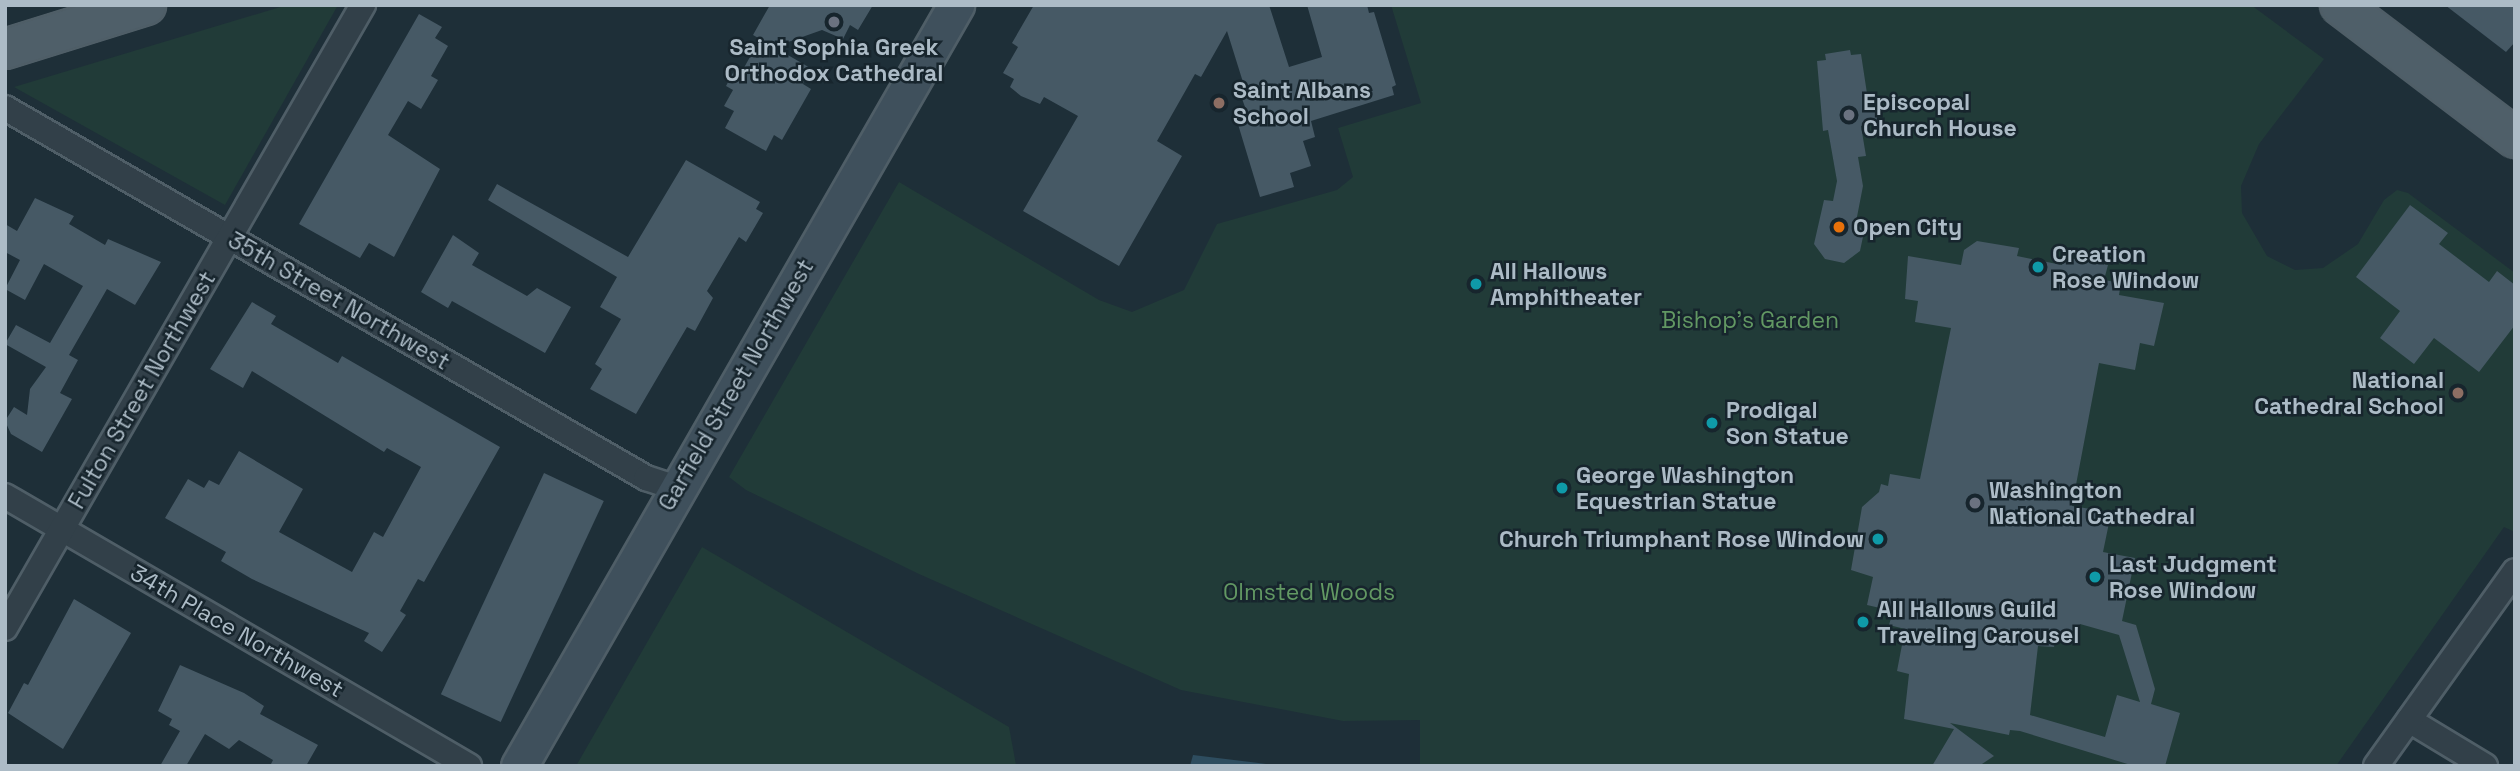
<!DOCTYPE html>
<meta charset="utf-8">
<style>
body{margin:0}
#map{position:relative;width:2520px;height:771px;overflow:hidden;background:#1e2f38;font-family:"Space Grotesk",sans-serif}
div>[style]{position:absolute}
.green>*{inset:0;background:#213b38}
.water>*{inset:0;background:#2e4d5f}
.building>*{inset:0;background:#465965;transform-origin:0 0}
.roads{filter:drop-shadow(2px 0 #4f5e67) drop-shadow(-2px 0 #4f5e67) drop-shadow(0 2px #4f5e67) drop-shadow(0 -2px #4f5e67)}
.minor>*{height:24px;margin:-12px;padding:0 12px;transform-origin:12px;border-radius:12px;background:#324049}
.secondary>*{height:35px;margin:-17.5px;padding:0 17.5px;transform-origin:17.5px;border-radius:17.5px;background:#3f505c}
.primary>*{height:38px;margin:-19px;padding:0 19px;transform-origin:19px;border-radius:19px;background:#4f5f69}
.dots>*{width:19px;height:19px;translate:-50% -50%;box-sizing:border-box;border:4px solid #17252d;border-radius:50%}
span{translate:-50% -50%;white-space:nowrap;text-align:center;line-height:1.15;-webkit-text-stroke:5px #17252d;paint-order:stroke}
.poi-label{font-size:23px;color:#acbbc6;font-weight:700}
.left{translate:0 -50%;text-align:left}
.right{translate:-100% -50%;text-align:right}
.street-label{font-size:23px;color:#acbbc6}
.park-label{font-size:23px;color:#629863}
.frame{position:absolute;inset:0;border:7px solid #acbbc6;pointer-events:none}
</style>
<div id="map">
<div class="green">
<div style="clip-path:polygon(287px 5px,338px 5px,225px 205px,14px 87px)"></div>
<div style="clip-path:polygon(1391px 5px,2251px 5px,2324px 59px,2259px 144px,2241px 186px,2242px 213px,2267px 256px,2295px 270px,2323px 268px,2358px 244px,2384px 200px,2397px 190px,2408px 193px,2515px 273px,2515px 532px,2504px 527px,2336px 766px,1420px 766px,1420px 720px,1343px 721px,1181px 690px,919px 574px,746px 490px,729px 477px,899px 182px,1099px 300px,1132px 312px,1184px 290px,1217px 224px,1337px 190px,1353px 177px,1338px 128px,1421px 103px)"></div>
<div style="clip-path:polygon(702px 547px,1009px 727px,1016px 765px,576px 766px)"></div>
</div>
<div class="water">
<div style="clip-path:polygon(1193px 755px,1275px 765px,1190px 766px)"></div>
</div>
<div class="building">
<div style="clip-path:polygon(770px 5px,873px 5px,858px 30px,850px 25px,843px 39px,822px 30px,774px 47px,812px 69px,803px 84px,811px 89px,782px 140px,774px 135px,766px 151px,725px 128px,734px 111px,724px 106px,733px 90px,726px 86px,735px 69px,741px 73px,760px 39px,753px 35px)"></div>
<div style="clip-path:polygon(1034px 5px,1269px 5px,1289px 67px,1322px 57px,1307px 5px,1367px 5px,1369px 13px,1374px 12px,1396px 85px,1392px 87px,1394px 95px,1311px 121px,1315px 137px,1303px 141px,1311px 166px,1290px 173px,1294px 187px,1260px 197px,1234px 111px,1245px 107px,1241px 96px,1247px 95px,1227px 31px,1201px 77px,1195px 74px,1157px 141px,1182px 156px,1119px 266px,1023px 211px,1078px 116px,1044px 97px,1040px 104px,1021px 96px,1010px 87px,1014px 79px,1003px 73px,1018px 47px,1012px 43px)"></div>
<div style="clip-path:polygon(2445px 5px,2515px 5px,2515px 42px,2506px 52px)"></div>
<div style="clip-path:polygon(419px 14px,442px 27px,435px 38px,448px 46px,431px 76px,438px 80px,421px 109px,408px 101px,388px 135px,440px 169px,394px 257px,369px 243px,360px 258px,299px 224px)"></div>
<div style="clip-path:polygon(1850px 50px,1851px 55px,1861px 54px,1868px 100px,1874px 99px,1878px 123px,1861px 126px,1866px 156px,1858px 157px,1863px 186px,1856px 222px,1864px 232px,1860px 251px,1844px 263px,1825px 259px,1814px 244px,1824px 200px,1833px 201px,1837px 181px,1828px 130px,1823px 131px,1817px 61px,1826px 60px,1825px 54px)"></div>
<div style="clip-path:polygon(686px 160px,760px 202px,756px 209px,763px 213px,746px 242px,739px 237px,707px 291px,713px 298px,695px 331px,687px 327px,636px 414px,590px 389px,602px 369px,595px 364px,621px 319px,600px 307px,617px 277px,488px 200px,497px 184px,628px 257px)"></div>
<div style="clip-path:polygon(35px 198px,74px 216px,69px 224px,105px 245px,108px 239px,161px 262px,135px 305px,107px 289px,69px 355px,78px 360px,60px 393px,72px 399px,42px 452px,11px 434px,5px 421px,14px 407px,27px 415px,30px 389px,46px 367px,5px 344px,16px 325px,50px 343px,83px 286px,44px 264px,25px 300px,5px 289px,20px 260px,5px 252px,5px 224px,17px 231px)"></div>
<div style="clip-path:polygon(2410px 205px,2448px 233px,2439px 244px,2489px 282px,2497px 271px,2515px 285px,2515px 325px,2479px 372px,2434px 338px,2414px 364px,2380px 338px,2400px 311px,2356px 277px)"></div>
<div style="clip-path:polygon(453px 235px,479px 253px,472px 265px,527px 296px,537px 288px,571px 307px,545px 353px,452px 301px,448px 308px,421px 292px)"></div>
<div style="clip-path:polygon(evenodd,1977px 241px,2019px 248px,2017px 256px,2062px 265px,2064px 257px,2108px 265px,2104px 280px,2121px 283px,2119px 295px,2164px 303px,2154px 346px,2140px 343px,2135px 370px,2099px 363px,2072px 506px,2103px 511px,2101px 521px,2109px 523px,2103px 552px,2135px 558px,2122px 621px,2136px 625px,2155px 689px,2151px 704px,2180px 713px,2165px 766px,2134px 766px,2020px 731px,2010px 730px,2009px 735px,1950px 723px,1994px 756px,1979px 766px,1932px 766px,1954px 729px,1904px 719px,1909px 674px,1897px 671px,1905px 629px,1889px 625px,1893px 611px,1867px 605px,1873px 577px,1851px 570px,1862px 507px,1879px 492px,1881px 484px,1888px 486px,1890px 474px,1920px 479px,1951px 328px,1915px 322px,1918px 301px,1905px 299px,1908px 256px,1961px 265px,1964px 250px,1977px 241px,2080px 624px,2119px 635px,2140px 702px,2117px 695px,2105px 737px,2030px 715px,2038px 646px,2054px 647px,2057px 633px,2078px 637px,2080px 624px)"></div>
<div style="clip-path:polygon(252px 302px,276px 316px,271px 324px,338px 363px,342px 356px,500px 447px,424px 582px,418px 579px,400px 611px,406px 615px,382px 652px,364px 641px,369px 633px,252px 579px,221px 561px,226px 552px,165px 518px,188px 479px,204px 488px,209px 480px,219px 485px,239px 451px,303px 489px,279px 532px,352px 572px,374px 532px,383px 537px,421px 467px,387px 448px,384px 452px,252px 371px,243px 388px,210px 369px)"></div>
<div style="left:544px;top:473px;width:66px;height:244px;rotate:25deg"></div>
<div style="clip-path:polygon(74px 599px,131px 633px,63px 749px,8px 713px,24px 683px,28px 685px)"></div>
<div style="clip-path:polygon(180px 665px,244px 693px,264px 706px,260px 714px,318px 745px,306px 766px,270px 766px,273px 760px,239px 740px,229px 749px,205px 734px,186px 766px,160px 766px,180px 731px,169px 725px,172px 719px,158px 711px)"></div>
</div>
<div class="roads">
<div class="minor">
<div style="left:5px;top:108px;width:740px;rotate:29.99deg"></div>
<div style="left:646px;top:478px;width:32px;rotate:18deg"></div>
<div style="left:5px;top:496px;width:537px;rotate:30.19deg"></div>
<div style="left:5px;top:628px;width:719px;rotate:-60.12deg"></div>
<div style="left:2409px;top:720px;width:89px;rotate:31.2deg"></div>
<div style="left:2376px;top:766px;width:239px;rotate:-54.5deg"></div>
</div>
<div class="secondary">
<div style="left:519px;top:766px;width:878px;rotate:-60.13deg"></div>
</div>
<div class="primary">
<div style="left:2340px;top:5px;width:220px;rotate:37.2deg"></div>
<div style="left:5px;top:49px;width:148px;rotate:-17.3deg"></div>
</div>
</div>
<div class="dots">
<div style="left:834px;top:22px;background:#6b7280"></div>
<div style="left:1219px;top:103px;background:#8d6e63"></div>
<div style="left:1849px;top:115px;background:#6b7280"></div>
<div style="left:1839px;top:227px;background:#e8710a"></div>
<div style="left:2038px;top:267px;background:#0f9aa8"></div>
<div style="left:1476px;top:284px;background:#0f9aa8"></div>
<div style="left:2458px;top:393px;background:#8d6e63"></div>
<div style="left:1712px;top:423px;background:#0f9aa8"></div>
<div style="left:1562px;top:488px;background:#0f9aa8"></div>
<div style="left:1975px;top:503px;background:#6b7280"></div>
<div style="left:1878px;top:539px;background:#0f9aa8"></div>
<div style="left:2095px;top:577px;background:#0f9aa8"></div>
<div style="left:1863px;top:622px;background:#0f9aa8"></div>
</div>
<div class="poi-label">
<span style="left:834px;top:60px">Saint Sophia Greek<br>Orthodox Cathedral</span>
<span class="left" style="left:1233px;top:103px">Saint Albans<br>School</span>
<span class="left" style="left:1863px;top:115px">Episcopal<br>Church House</span>
<span class="left" style="left:1853px;top:227px">Open City</span>
<span class="left" style="left:2052px;top:267px">Creation<br>Rose Window</span>
<span class="left" style="left:1490px;top:284px">All Hallows<br>Amphitheater</span>
<span class="right" style="left:2444px;top:393px">National<br>Cathedral School</span>
<span class="left" style="left:1726px;top:423px">Prodigal<br>Son Statue</span>
<span class="left" style="left:1576px;top:488px">George Washington<br>Equestrian Statue</span>
<span class="left" style="left:1989px;top:503px">Washington<br>National Cathedral</span>
<span class="right" style="left:1864px;top:539px">Church Triumphant Rose Window</span>
<span class="left" style="left:2109px;top:577px">Last Judgment<br>Rose Window</span>
<span class="left" style="left:1877px;top:622px">All Hallows Guild<br>Traveling Carousel</span>
</div>
<div class="street-label">
<span style="left:339px;top:301px;rotate:30deg">35th Street Northwest</span>
<span style="left:736px;top:385px;rotate:-60deg">Garfield Street Northwest</span>
<span style="left:142px;top:390px;rotate:-60deg">Fulton Street Northwest</span>
<span style="left:237px;top:631px;rotate:30deg">34th Place Northwest</span>
</div>
<div class="park-label">
<span style="left:1750px;top:320px">Bishop’s Garden</span>
<span style="left:1309px;top:592px">Olmsted Woods</span>
</div>
<div class="frame"></div>
</div>
